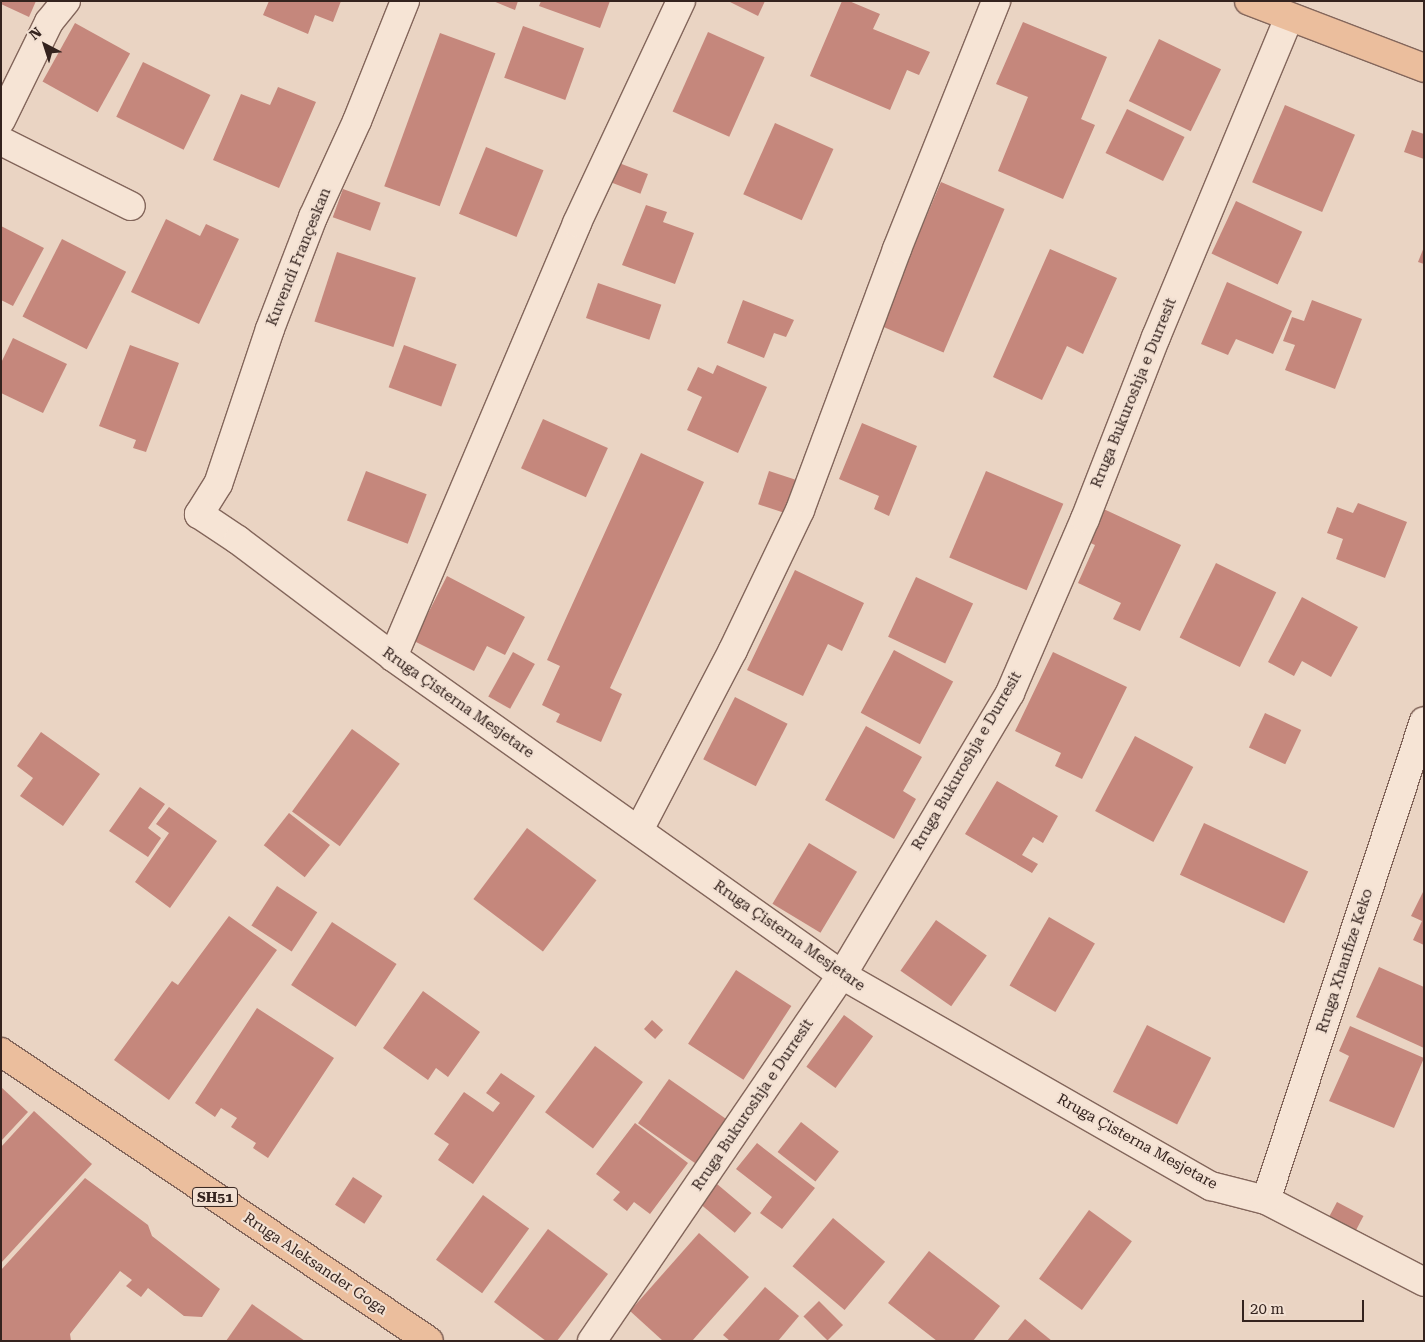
<!DOCTYPE html>
<meta charset="utf-8">
<style>
body{margin:0}
#map{position:relative;width:1425px;height:1342px;overflow:hidden;background:#ead4c3;font-family:"Roboto Serif",serif}
div>[style]{position:absolute}
.building>*{inset:0;background:#c5877c;transform-origin:0 0}
.roads{filter:drop-shadow(1px 0 #83665b) drop-shadow(-1px 0 #83665b) drop-shadow(0 1px #83665b) drop-shadow(0 -1px #83665b)}
.minor>*{height:28px;margin:-14px;padding:0 14px;transform-origin:14px;border-radius:14px;background:#f6e4d5}
.major>*{height:28px;margin:-14px;padding:0 14px;transform-origin:14px;border-radius:14px;background:#ebbe9d}
span{translate:-50% -50%;white-space:nowrap;text-align:center;line-height:1.15;-webkit-text-stroke:4px #f2e0d2;paint-order:stroke}
.shield-label span{padding:1px 4px;background:#f2e0d2;border:1px solid;border-radius:4px;-webkit-text-stroke-width:0}
.shield-label{font-size:14px;color:#34231e;font-weight:700}
.street-label{font-size:15px;color:#34231e}
.frame{position:absolute;inset:0;border:2px solid #34231e;pointer-events:none}
.north{position:absolute;left:20px;top:20px;width:50px;height:50px;-webkit-text-stroke:4px #f2e0d2;paint-order:stroke;rotate:320deg;font-size:14px;font-weight:700;line-height:20px;text-align:center;color:#34231e}
.north::after{content:'';display:block;margin:auto;width:18px;height:22px;background:#34231e;clip-path:polygon(50% 0,100% 100%,50% 72%,0 100%)}
.scale{position:absolute;left:1242px;top:1300px;width:122px;height:22px;box-sizing:border-box;border:2px solid #34231e;border-top:0;padding-left:6px;font-size:15px;line-height:18px;white-space:nowrap;color:#34231e;-webkit-text-stroke:4px #f2e0d2;paint-order:stroke}
</style>
<div id="map">
<div class="building">
<div style="clip-path:polygon(1px 1px,36px 1px,29px 17px,1px 4px)"></div>
<div style="clip-path:polygon(269px 1px,341px 1px,333px 22px,315px 15px,308px 34px,263px 15px)"></div>
<div style="clip-path:polygon(493px 1px,518px 1px,515px 10px)"></div>
<div style="clip-path:polygon(541px 1px,610px 1px,600px 28px,539px 6px)"></div>
<div style="clip-path:polygon(728px 1px,765px 1px,758px 16px)"></div>
<div style="clip-path:polygon(842px 1px,849px 1px,880px 14px,873px 29px,930px 52px,919px 75px,907px 70px,890px 110px,810px 76px)"></div>
<div style="clip-path:polygon(1023px 22px,1107px 57px,1081px 119px,1095px 125px,1063px 199px,998px 171px,1028px 97px,996px 84px)"></div>
<div style="left:75px;top:23px;width:63px;height:67px;rotate:29deg"></div>
<div style="left:523px;top:26px;width:65px;height:55px;rotate:20deg"></div>
<div style="left:708px;top:32px;width:62px;height:87px;rotate:24deg"></div>
<div style="left:440px;top:33px;width:59px;height:163px;rotate:20deg"></div>
<div style="left:1159px;top:39px;width:69px;height:69px;rotate:26deg"></div>
<div style="left:143px;top:62px;width:75px;height:61px;rotate:26deg"></div>
<div style="clip-path:polygon(278px 87px,316px 102px,279px 188px,213px 160px,241px 94px,270px 105px)"></div>
<div style="left:1285px;top:105px;width:76px;height:84px;rotate:23deg"></div>
<div style="left:1127px;top:109px;width:64px;height:49px;rotate:26deg"></div>
<div style="left:775px;top:123px;width:64px;height:78px;rotate:24deg"></div>
<div style="clip-path:polygon(1412px 130px,1424px 134px,1424px 159px,1404px 152px)"></div>
<div style="left:486px;top:147px;width:62px;height:72px;rotate:22deg"></div>
<div style="left:619px;top:163px;width:31px;height:21px;rotate:21deg"></div>
<div style="left:941px;top:182px;width:69px;height:156px;rotate:23deg"></div>
<div style="left:343px;top:189px;width:40px;height:30px;rotate:20deg"></div>
<div style="left:1236px;top:201px;width:73px;height:58px;rotate:25deg"></div>
<div style="clip-path:polygon(646px 205px,667px 212px,663px 222px,694px 233px,675px 284px,622px 265px)"></div>
<div style="clip-path:polygon(166px 219px,200px 236px,206px 224px,239px 239px,199px 324px,131px 292px)"></div>
<div style="clip-path:polygon(1px 226px,44px 248px,13px 306px,1px 300px)"></div>
<div style="left:62px;top:239px;width:72px;height:87px;rotate:27deg"></div>
<div style="clip-path:polygon(1424px 247px,1424px 264px,1418px 262px)"></div>
<div style="clip-path:polygon(1050px 249px,1117px 278px,1083px 354px,1067px 346px,1042px 400px,993px 377px)"></div>
<div style="left:337px;top:252px;width:83px;height:73px;rotate:18deg"></div>
<div style="clip-path:polygon(1227px 282px,1292px 311px,1273px 354px,1236px 339px,1228px 355px,1201px 344px)"></div>
<div style="left:598px;top:283px;width:67px;height:37px;rotate:19deg"></div>
<div style="clip-path:polygon(743px 300px,794px 320px,786px 337px,774px 333px,764px 358px,727px 343px)"></div>
<div style="clip-path:polygon(1312px 300px,1362px 319px,1335px 389px,1285px 370px,1295px 345px,1283px 341px,1292px 317px,1304px 321px)"></div>
<div style="clip-path:polygon(13px 338px,67px 364px,43px 413px,1px 393px,1px 363px)"></div>
<div style="clip-path:polygon(130px 345px,179px 363px,146px 452px,133px 448px,136px 440px,99px 426px)"></div>
<div style="left:404px;top:345px;width:56px;height:45px;rotate:20deg"></div>
<div style="clip-path:polygon(717px 365px,767px 387px,738px 453px,687px 430px,702px 397px,687px 390px,698px 367px,713px 374px)"></div>
<div style="left:543px;top:419px;width:71px;height:54px;rotate:24deg"></div>
<div style="clip-path:polygon(862px 423px,917px 446px,889px 516px,874px 509px,879px 496px,839px 479px)"></div>
<div style="clip-path:polygon(641px 453px,704px 482px,610px 688px,622px 694px,601px 742px,556px 722px,560px 714px,542px 705px,560px 666px,547px 660px)"></div>
<div style="left:366px;top:471px;width:65px;height:53px;rotate:21deg"></div>
<div style="left:769px;top:471px;width:28px;height:35px;rotate:18deg"></div>
<div style="left:986px;top:471px;width:84px;height:94px;rotate:23deg"></div>
<div style="clip-path:polygon(1358px 503px,1407px 522px,1385px 578px,1336px 559px,1343px 539px,1327px 533px,1337px 507px,1353px 513px)"></div>
<div style="clip-path:polygon(1095px 505px,1181px 545px,1140px 631px,1113px 619px,1121px 603px,1078px 583px,1095px 545px,1079px 538px)"></div>
<div style="left:1216px;top:563px;width:67px;height:83px;rotate:26deg"></div>
<div style="clip-path:polygon(795px 570px,864px 603px,842px 651px,828px 644px,803px 696px,747px 670px)"></div>
<div style="clip-path:polygon(447px 576px,525px 617px,505px 655px,487px 646px,474px 671px,414px 641px)"></div>
<div style="left:916px;top:577px;width:63px;height:66px;rotate:25deg"></div>
<div style="clip-path:polygon(1302px 597px,1358px 627px,1331px 677px,1302px 661px,1294px 676px,1268px 662px)"></div>
<div style="left:894px;top:650px;width:67px;height:71px;rotate:28deg"></div>
<div style="left:513px;top:652px;width:25px;height:51px;rotate:29deg"></div>
<div style="clip-path:polygon(1053px 652px,1127px 687px,1082px 779px,1055px 766px,1061px 753px,1015px 731px)"></div>
<div style="left:735px;top:697px;width:59px;height:70px;rotate:27deg"></div>
<div style="left:1265px;top:713px;width:40px;height:38px;rotate:25deg"></div>
<div style="clip-path:polygon(866px 726px,922px 757px,903px 791px,916px 799px,894px 839px,825px 800px)"></div>
<div style="left:352px;top:729px;width:59px;height:102px;rotate:36deg"></div>
<div style="clip-path:polygon(41px 732px,100px 774px,63px 826px,20px 796px,33px 778px,17px 766px)"></div>
<div style="left:1135px;top:736px;width:66px;height:85px;rotate:28deg"></div>
<div style="clip-path:polygon(997px 781px,1058px 816px,1043px 843px,1033px 837px,1022px 855px,1038px 864px,1032px 873px,965px 834px)"></div>
<div style="clip-path:polygon(140px 787px,165px 804px,148px 828px,161px 838px,148px 857px,109px 831px)"></div>
<div style="clip-path:polygon(169px 807px,217px 841px,170px 908px,135px 882px,169px 833px,156px 824px)"></div>
<div style="left:289px;top:813px;width:52px;height:41px;rotate:38deg"></div>
<div style="left:1204px;top:823px;width:115px;height:57px;rotate:25deg"></div>
<div style="left:527px;top:828px;width:87px;height:89px;rotate:37deg"></div>
<div style="left:809px;top:843px;width:56px;height:71px;rotate:31deg"></div>
<div style="left:277px;top:886px;width:48px;height:47px;rotate:33deg"></div>
<div style="clip-path:polygon(1424px 890px,1424px 945px,1413px 940px,1422px 921px,1411px 916px)"></div>
<div style="clip-path:polygon(229px 916px,277px 950px,169px 1100px,114px 1060px,172px 981px,178px 985px)"></div>
<div style="left:1049px;top:917px;width:53px;height:79px;rotate:30deg"></div>
<div style="left:936px;top:920px;width:62px;height:62px;rotate:35deg"></div>
<div style="left:332px;top:922px;width:77px;height:75px;rotate:33deg"></div>
<div style="clip-path:polygon(1379px 967px,1424px 987px,1424px 1048px,1356px 1017px)"></div>
<div style="left:736px;top:970px;width:66px;height:88px;rotate:33deg"></div>
<div style="clip-path:polygon(423px 991px,480px 1032px,448px 1077px,436px 1068px,428px 1080px,383px 1048px)"></div>
<div style="clip-path:polygon(257px 1008px,334px 1058px,268px 1158px,253px 1148px,256px 1143px,231px 1127px,237px 1118px,221px 1108px,215px 1117px,195px 1103px)"></div>
<div style="left:844px;top:1015px;width:36px;height:64px;rotate:36deg"></div>
<div style="left:652px;top:1020px;width:15px;height:12px;rotate:42deg"></div>
<div style="left:1147px;top:1025px;width:72px;height:75px;rotate:27deg"></div>
<div style="clip-path:polygon(1350px 1026px,1424px 1058px,1394px 1128px,1329px 1101px,1349px 1056px,1339px 1051px)"></div>
<div style="left:595px;top:1046px;width:60px;height:83px;rotate:37deg"></div>
<div style="clip-path:polygon(501px 1073px,535px 1096px,473px 1184px,438px 1160px,449px 1144px,434px 1134px,464px 1092px,493px 1112px,500px 1103px,486px 1093px)"></div>
<div style="left:669px;top:1079px;width:72px;height:54px;rotate:35deg"></div>
<div style="clip-path:polygon(1px 1087px,28px 1112px,1px 1141px)"></div>
<div style="clip-path:polygon(34px 1111px,92px 1164px,1px 1263px,1px 1147px)"></div>
<div style="left:801px;top:1122px;width:48px;height:38px;rotate:38deg"></div>
<div style="clip-path:polygon(635px 1123px,688px 1163px,650px 1214px,634px 1202px,627px 1211px,613px 1200px,620px 1192px,596px 1174px)"></div>
<div style="clip-path:polygon(757px 1143px,815px 1188px,782px 1229px,760px 1213px,772px 1197px,736px 1169px)"></div>
<div style="left:353px;top:1177px;width:35px;height:33px;rotate:33deg"></div>
<div style="clip-path:polygon(85px 1178px,148px 1225px,152px 1236px,220px 1289px,202px 1317px,184px 1316px,148px 1288px,141px 1297px,126px 1286px,132px 1280px,120px 1271px,70px 1334px,71px 1341px,1px 1341px,1px 1270px)"></div>
<div style="left:717px;top:1184px;width:45px;height:26px;rotate:40deg"></div>
<div style="left:483px;top:1195px;width:57px;height:80px;rotate:36deg"></div>
<div style="left:1337px;top:1202px;width:30px;height:25px;rotate:28deg"></div>
<div style="left:1089px;top:1210px;width:53px;height:85px;rotate:36deg"></div>
<div style="left:833px;top:1218px;width:68px;height:63px;rotate:40deg"></div>
<div style="clip-path:polygon(548px 1229px,608px 1274px,557px 1341px,546px 1341px,494px 1302px)"></div>
<div style="clip-path:polygon(699px 1233px,749px 1277px,692px 1341px,663px 1341px,630px 1311px)"></div>
<div style="clip-path:polygon(929px 1251px,1000px 1306px,973px 1341px,937px 1341px,888px 1303px)"></div>
<div style="clip-path:polygon(765px 1287px,799px 1316px,778px 1341px,730px 1341px,723px 1335px)"></div>
<div style="left:819px;top:1301px;width:34px;height:22px;rotate:45deg"></div>
<div style="clip-path:polygon(252px 1304px,305px 1341px,226px 1341px)"></div>
<div style="clip-path:polygon(1025px 1319px,1052px 1341px,1007px 1341px)"></div>
</div>
<div class="roads">
<div class="minor">
<div style="left:405px;top:1px;width:129px;rotate:111.8deg"></div>
<div style="left:357px;top:121px;width:106px;rotate:114.6deg"></div>
<div style="left:313px;top:217px;width:120px;rotate:111deg"></div>
<div style="left:270px;top:329px;width:163px;rotate:108.5deg"></div>
<div style="left:218px;top:484px;width:36px;rotate:122deg"></div>
<div style="left:199px;top:514px;width:47px;rotate:33.7deg"></div>
<div style="left:238px;top:540px;width:194px;rotate:37deg"></div>
<div style="left:393px;top:657px;width:550px;rotate:35.31deg"></div>
<div style="left:842px;top:975px;width:425px;rotate:29.8deg"></div>
<div style="left:1211px;top:1186px;width:57px;rotate:14.3deg"></div>
<div style="left:1266px;top:1200px;width:178px;rotate:27.4deg"></div>
<div style="left:1px;top:120px;width:109px;rotate:-63.9deg"></div>
<div style="left:49px;top:22px;width:27px;rotate:-51deg"></div>
<div style="left:1px;top:141px;width:145px;rotate:26.6deg"></div>
<div style="left:393px;top:657px;width:471px;rotate:-67deg"></div>
<div style="left:577px;top:223px;width:245px;rotate:-64.9deg"></div>
<div style="left:639px;top:830px;width:203px;rotate:-62.4deg"></div>
<div style="left:733px;top:650px;width:155px;rotate:-64.4deg"></div>
<div style="left:800px;top:510px;width:278px;rotate:-69.6deg"></div>
<div style="left:897px;top:249px;width:267px;rotate:-68.2deg"></div>
<div style="left:1266px;top:1200px;width:504px;rotate:-71.74deg"></div>
<div style="left:592px;top:1341px;width:443px;rotate:-55.7deg"></div>
<div style="left:842px;top:975px;width:328px;rotate:-59.2deg"></div>
<div style="left:1010px;top:693px;width:189px;rotate:-66.7deg"></div>
<div style="left:1085px;top:519px;width:195px;rotate:-68.7deg"></div>
<div style="left:1156px;top:337px;width:346px;rotate:-67.4deg"></div>
</div>
<div class="major">
<div style="left:1249px;top:1px;width:187px;rotate:20.9deg"></div>
<div style="left:1px;top:1052px;width:516px;rotate:34.03deg"></div>
</div>
</div>
<div class="shield-label">
<span style="left:215px;top:1197px">SH51</span>
</div>
<div class="street-label">
<span style="left:299px;top:257px;rotate:-68deg">Kuvendi Françeskan</span>
<span style="left:1134px;top:393px;rotate:-68deg">Rruga Bukuroshja e Durresit</span>
<span style="left:458px;top:703px;rotate:35deg">Rruga Çisterna Mesjetare</span>
<span style="left:967px;top:761px;rotate:-60deg">Rruga Bukuroshja e Durresit</span>
<span style="left:789px;top:936px;rotate:35deg">Rruga Çisterna Mesjetare</span>
<span style="left:1345px;top:961px;rotate:-72deg">Rruga Xhanfize Keko</span>
<span style="left:753px;top:1105px;rotate:-56deg">Rruga Bukuroshja e Durresit</span>
<span style="left:1137px;top:1142px;rotate:29deg">Rruga Çisterna Mesjetare</span>
<span style="left:315px;top:1264px;rotate:34deg">Rruga Aleksander Goga</span>
</div>
<div class="frame"></div>
<div class="north">N</div>
<div class="scale">20 m</div>
</div>
